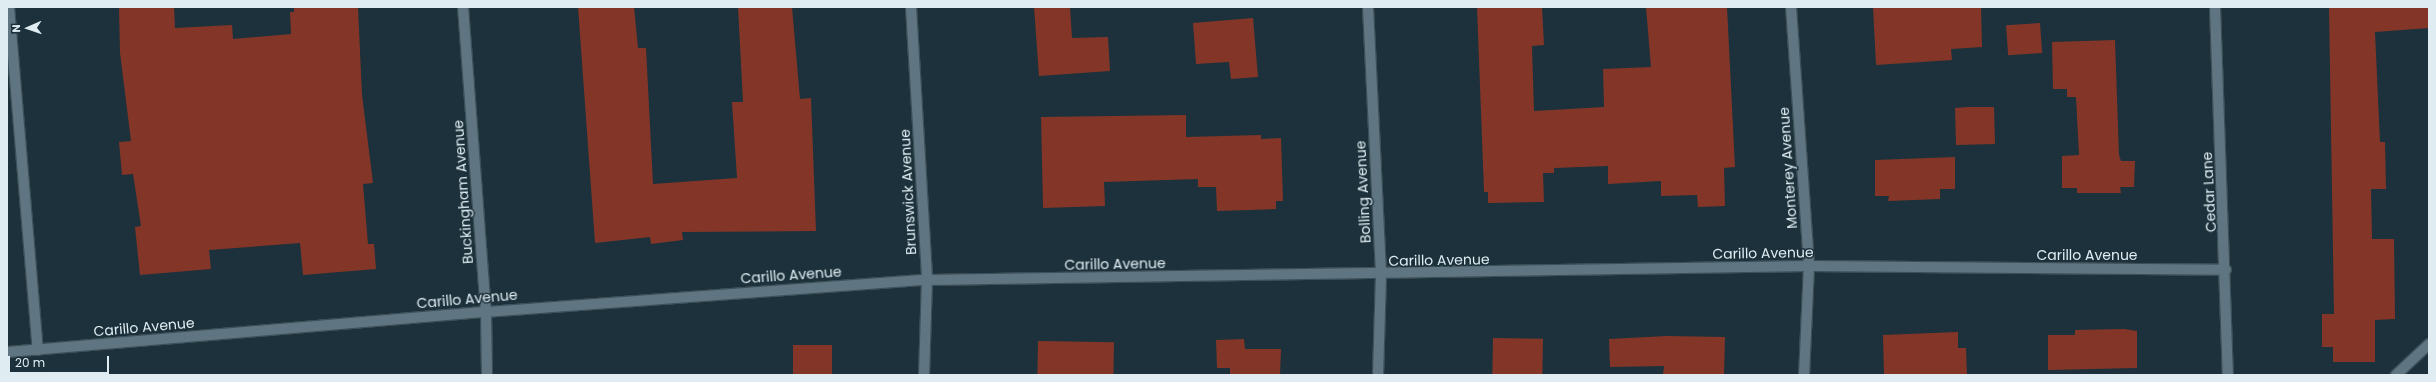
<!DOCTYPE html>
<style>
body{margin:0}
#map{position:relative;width:2436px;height:382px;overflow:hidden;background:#1c313b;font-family:Poppins,sans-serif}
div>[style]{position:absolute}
.building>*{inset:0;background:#833627;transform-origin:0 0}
.roads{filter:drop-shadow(1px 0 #3d4f58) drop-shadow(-1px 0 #3d4f58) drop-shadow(0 1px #3d4f58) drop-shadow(0 -1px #3d4f58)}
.minor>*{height:10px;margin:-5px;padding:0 5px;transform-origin:5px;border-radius:5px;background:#5f7682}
span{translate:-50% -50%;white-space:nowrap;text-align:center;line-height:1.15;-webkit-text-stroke:3px #1c313b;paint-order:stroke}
.street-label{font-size:14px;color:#dfecf2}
.frame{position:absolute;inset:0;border:8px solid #dfecf2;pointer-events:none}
.north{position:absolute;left:8px;top:8px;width:40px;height:40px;-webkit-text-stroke:3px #1c313b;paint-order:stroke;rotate:268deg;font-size:11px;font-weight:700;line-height:16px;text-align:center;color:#dfecf2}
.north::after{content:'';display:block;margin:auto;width:14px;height:18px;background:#dfecf2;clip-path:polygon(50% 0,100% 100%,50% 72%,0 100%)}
.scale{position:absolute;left:8px;top:356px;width:101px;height:18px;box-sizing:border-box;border:2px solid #dfecf2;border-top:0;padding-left:5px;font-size:12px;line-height:14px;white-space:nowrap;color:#dfecf2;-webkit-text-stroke:3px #1c313b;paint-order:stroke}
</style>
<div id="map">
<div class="building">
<div style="clip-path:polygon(119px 7px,174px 7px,175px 28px,232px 25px,233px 39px,291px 34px,290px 12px,294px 12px,294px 7px,358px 7px,362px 95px,373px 183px,363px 184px,368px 244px,374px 244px,376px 269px,303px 275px,300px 243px,209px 250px,211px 269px,140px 275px,135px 227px,141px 226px,133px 174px,122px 175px,119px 142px,131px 141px,120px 53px)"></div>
<div style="clip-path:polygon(578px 7px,634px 7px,638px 48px,646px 48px,653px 184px,737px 178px,732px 102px,743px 102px,738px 7px,792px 7px,800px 99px,811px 98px,816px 231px,682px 232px,683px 240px,651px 244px,650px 237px,595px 243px)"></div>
<div style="clip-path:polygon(1034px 7px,1070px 7px,1072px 38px,1108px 37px,1110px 71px,1039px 76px)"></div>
<div style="clip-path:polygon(1477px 7px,1542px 7px,1544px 45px,1532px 46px,1534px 111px,1604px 107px,1603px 69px,1651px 67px,1646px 7px,1727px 7px,1735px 167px,1724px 168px,1725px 206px,1698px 207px,1697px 195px,1661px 196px,1661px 181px,1608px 184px,1608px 166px,1554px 168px,1554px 173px,1543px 173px,1544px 202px,1488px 203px,1488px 192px,1484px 192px)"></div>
<div style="clip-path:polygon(1873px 7px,1981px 7px,1982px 47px,1951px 49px,1952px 60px,1876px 65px)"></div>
<div style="clip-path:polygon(2329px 7px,2429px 7px,2429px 28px,2375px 32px,2380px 142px,2385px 142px,2386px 189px,2371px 189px,2372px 239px,2394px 239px,2395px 319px,2375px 320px,2375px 362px,2333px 362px,2333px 347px,2322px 347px,2322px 314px,2334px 314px)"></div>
<div style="clip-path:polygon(1253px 18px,1258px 77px,1231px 79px,1229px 62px,1196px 64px,1193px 23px)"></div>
<div style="left:2040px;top:23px;width:30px;height:34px;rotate:86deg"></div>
<div style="clip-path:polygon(2115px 40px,2119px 155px,2121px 161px,2135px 161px,2134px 187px,2120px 187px,2121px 193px,2077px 193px,2077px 188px,2062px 188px,2062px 156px,2079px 155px,2076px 97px,2067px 97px,2067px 89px,2053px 89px,2052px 42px)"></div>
<div style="clip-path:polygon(1968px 107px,1994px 107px,1995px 144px,1956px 145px,1955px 108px)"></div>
<div style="clip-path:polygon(1186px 115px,1186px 137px,1261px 135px,1261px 139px,1281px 138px,1283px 201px,1276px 201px,1276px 209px,1217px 211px,1216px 187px,1198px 187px,1198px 179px,1104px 182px,1105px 206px,1043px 208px,1041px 117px)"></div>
<div style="clip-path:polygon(1955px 157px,1955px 189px,1940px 189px,1940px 199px,1888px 201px,1889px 196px,1875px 196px,1875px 160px)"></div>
<div style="clip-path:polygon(2124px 329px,2137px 331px,2137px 368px,2048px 370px,2048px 335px,2075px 335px,2075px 330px)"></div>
<div style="clip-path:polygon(1958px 332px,1958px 348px,1966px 348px,1967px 375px,1884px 375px,1883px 335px)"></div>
<div style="clip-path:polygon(1667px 336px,1725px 337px,1724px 375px,1663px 375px,1664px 366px,1610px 367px,1609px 339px)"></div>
<div style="left:1493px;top:338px;width:50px;height:37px;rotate:1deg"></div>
<div style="clip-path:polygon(1244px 339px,1245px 349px,1281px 349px,1280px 375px,1230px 375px,1230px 368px,1217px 368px,1216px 340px)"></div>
<div style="left:1038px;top:341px;width:76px;height:34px;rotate:1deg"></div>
<div style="left:793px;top:345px;width:39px;height:30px"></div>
</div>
<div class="roads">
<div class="minor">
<div style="left:9px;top:7px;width:344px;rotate:85.2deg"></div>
<div style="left:463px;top:7px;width:306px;rotate:85.7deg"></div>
<div style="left:486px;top:312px;width:63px;rotate:89.1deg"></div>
<div style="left:911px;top:7px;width:273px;rotate:86.6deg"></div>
<div style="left:927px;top:280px;width:95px;rotate:91.8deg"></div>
<div style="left:1368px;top:7px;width:268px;rotate:87.2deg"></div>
<div style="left:1381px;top:275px;width:100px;rotate:91.7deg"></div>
<div style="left:1791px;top:7px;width:260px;rotate:86deg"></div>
<div style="left:1809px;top:266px;width:109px;rotate:92.6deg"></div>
<div style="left:2215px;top:7px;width:368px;rotate:88deg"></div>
<div style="left:7px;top:352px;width:481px;rotate:-4.8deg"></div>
<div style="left:486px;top:312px;width:442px;rotate:-4.2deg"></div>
<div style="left:927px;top:280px;width:882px;rotate:-0.91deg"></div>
<div style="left:1809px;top:266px;width:417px;rotate:0.5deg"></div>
<div style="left:2396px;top:375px;width:45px;rotate:-43.2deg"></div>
</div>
</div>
<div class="street-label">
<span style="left:1788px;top:168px;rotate:-94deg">Monterey Avenue</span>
<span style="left:463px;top:192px;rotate:-94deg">Buckingham Avenue</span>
<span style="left:908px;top:192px;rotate:-93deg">Brunswick Avenue</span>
<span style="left:1363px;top:192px;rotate:-93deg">Bolling Avenue</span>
<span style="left:2209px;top:192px;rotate:-93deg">Cedar Lane</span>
<span style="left:1763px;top:253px;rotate:-1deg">Carillo Avenue</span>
<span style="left:2087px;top:255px">Carillo Avenue</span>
<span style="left:1439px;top:260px;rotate:-1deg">Carillo Avenue</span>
<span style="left:1115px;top:264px;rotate:-1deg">Carillo Avenue</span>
<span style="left:791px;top:275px;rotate:-4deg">Carillo Avenue</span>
<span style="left:467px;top:299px;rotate:-5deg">Carillo Avenue</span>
<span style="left:144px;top:327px;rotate:-5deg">Carillo Avenue</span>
</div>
<div class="frame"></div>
<div class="north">N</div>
<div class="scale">20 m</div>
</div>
